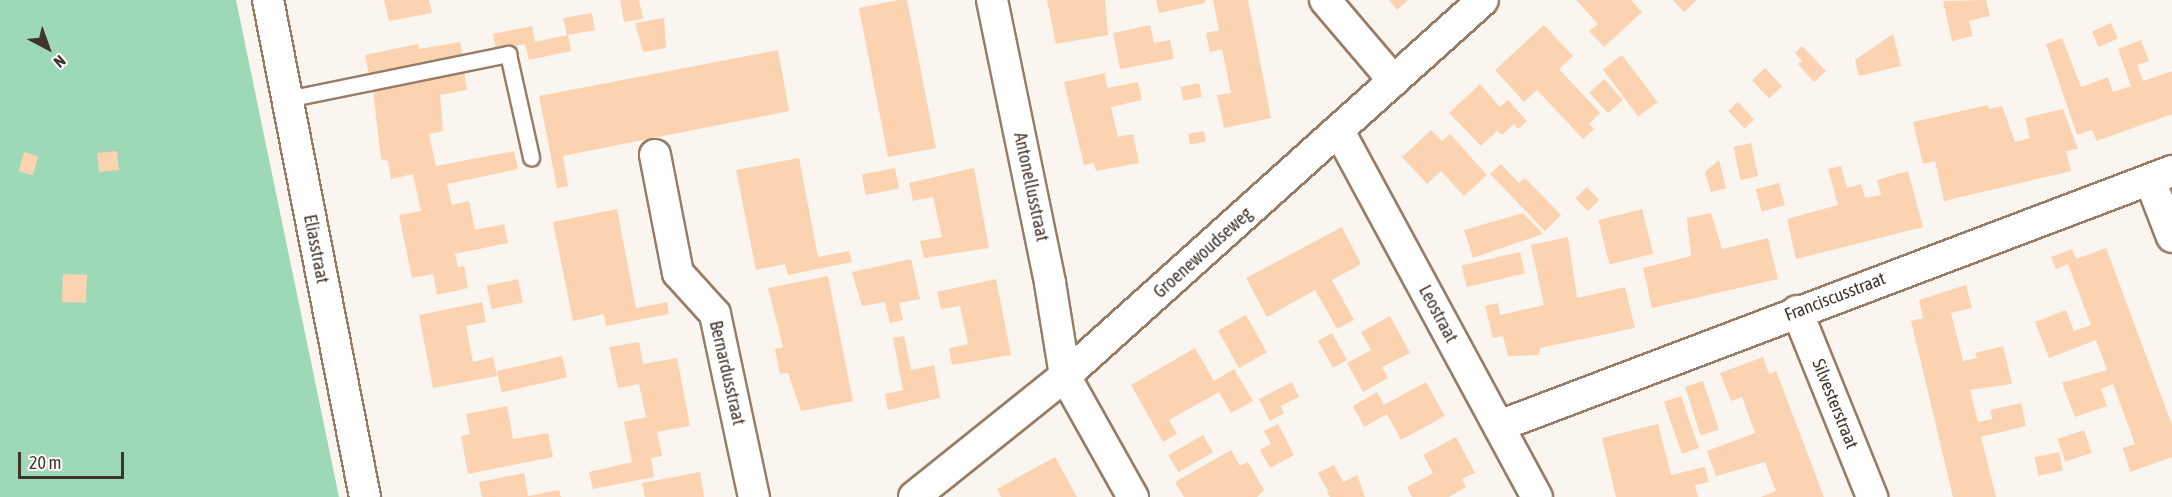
<!DOCTYPE html>
<style>
body{margin:0}
#map{position:relative;width:2172px;height:497px;overflow:hidden;background:#fbf5f0;font-family:"Asap Condensed",sans-serif}
div>[style]{position:absolute}
.green>*{inset:0;background:#9ed9b7}
.building>*{inset:0;background:#fbd3b0;transform-origin:0 0}
.roads{filter:drop-shadow(2px 0 #977d66) drop-shadow(-2px 0 #977d66) drop-shadow(0 2px #977d66) drop-shadow(0 -2px #977d66)}
.lane>*{height:15px;margin:-7.5px;padding:0 7.5px;transform-origin:7.5px;border-radius:7.5px;background:#fff}
.street>*{height:30px;margin:-15px;padding:0 15px;transform-origin:15px;border-radius:15px;background:#fff}
span{translate:-50% -50%;white-space:nowrap;text-align:center;line-height:1.15;-webkit-text-stroke:4.5px #fff;paint-order:stroke}
.street-label{font-size:18px;color:#40352b}
.north{position:absolute;left:18px;top:18px;width:60px;height:60px;-webkit-text-stroke:4px #fff;paint-order:stroke;rotate:139deg;font-size:16px;font-weight:700;line-height:24px;text-align:center;color:#40352b}
.north::after{content:'';display:block;margin:auto;width:21px;height:27px;background:#40352b;clip-path:polygon(50% 0,100% 100%,50% 72%,0 100%)}
.scale{position:absolute;left:18px;top:452px;width:106px;height:27px;box-sizing:border-box;border:3px solid #40352b;border-top:0;padding-left:8px;font-size:18px;line-height:21px;white-space:nowrap;color:#40352b;-webkit-text-stroke:4px #fff;paint-order:stroke}
</style>
<div id="map">
<div class="green">
<div style="clip-path:polygon(0 0,236px 0,339px 497px,0 497px)"></div>
</div>
<div class="building">
<div style="clip-path:polygon(384px 0,429px 0,432px 13px,389px 21px)"></div>
<div style="clip-path:polygon(620px 0,639px 0,643px 19px,624px 22px)"></div>
<div style="clip-path:polygon(898px 0,907px 0,936px 148px,888px 157px,859px 8px)"></div>
<div style="clip-path:polygon(1047px 0,1105px 0,1108px 35px,1056px 44px)"></div>
<div style="clip-path:polygon(1156px 0,1205px 0,1205px 3px,1159px 13px)"></div>
<div style="clip-path:polygon(1213px 0,1248px 0,1271px 118px,1224px 128px,1217px 95px,1231px 93px,1222px 49px,1210px 52px,1206px 33px,1219px 30px)"></div>
<div style="clip-path:polygon(1389px 0,1408px 0,1397px 10px)"></div>
<div style="clip-path:polygon(1576px 0,1631px 0,1642px 12px,1604px 47px,1589px 31px,1598px 24px)"></div>
<div style="clip-path:polygon(1673px 0,1697px 0,1684px 12px)"></div>
<div style="clip-path:polygon(1986px 0,1990px 16px,1969px 21px,1973px 36px,1952px 41px,1943px 1px)"></div>
<div style="clip-path:polygon(592px 13px,595px 30px,568px 35px,571px 51px,529px 60px,525px 44px,496px 50px,493px 34px,532px 26px,535px 42px,567px 35px,563px 18px)"></div>
<div style="clip-path:polygon(664px 18px,666px 48px,643px 52px,635px 23px)"></div>
<div style="left:2111px;top:23px;width:17px;height:21px;rotate:66deg"></div>
<div style="clip-path:polygon(1150px 25px,1154px 43px,1170px 40px,1174px 59px,1120px 69px,1113px 33px)"></div>
<div style="clip-path:polygon(1544px 25px,1573px 56px,1559px 69px,1600px 113px,1589px 124px,1594px 129px,1583px 139px,1537px 90px,1524px 102px,1495px 70px)"></div>
<div style="clip-path:polygon(1893px 34px,1901px 66px,1859px 76px,1855px 60px)"></div>
<div style="clip-path:polygon(2062px 38px,2081px 87px,2108px 77px,2113px 92px,2131px 86px,2118px 49px,2141px 40px,2149px 61px,2137px 65px,2143px 81px,2172px 71px,2172px 114px,2097px 141px,2092px 130px,2077px 135px,2046px 44px)"></div>
<div style="clip-path:polygon(460px 42px,463px 56px,369px 75px,365px 55px,418px 44px,419px 49px)"></div>
<div style="clip-path:polygon(1802px 46px,1826px 71px,1814px 82px,1798px 64px,1802px 61px,1795px 53px)"></div>
<div style="clip-path:polygon(778px 50px,789px 111px,563px 156px,568px 186px,557px 188px,539px 96px)"></div>
<div style="left:1622px;top:55px;width:59px;height:24px;rotate:53deg"></div>
<div style="left:1765px;top:68px;width:25px;height:18px;rotate:47deg"></div>
<div style="clip-path:polygon(464px 71px,467px 90px,440px 95px,443px 131px,429px 134px,436px 166px,514px 151px,518px 169px,447px 184px,452px 205px,469px 201px,475px 230px,504px 224px,508px 243px,455px 254px,458px 267px,464px 266px,468px 288px,437px 295px,433px 274px,412px 278px,399px 215px,421px 211px,413px 174px,391px 179px,388px 161px,381px 159px,373px 90px)"></div>
<div style="clip-path:polygon(1105px 73px,1107px 88px,1138px 82px,1142px 100px,1111px 107px,1118px 137px,1133px 134px,1139px 163px,1096px 171px,1094px 163px,1084px 165px,1064px 82px)"></div>
<div style="left:1604px;top:79px;width:28px;height:20px;rotate:48deg"></div>
<div style="left:1199px;top:83px;width:14px;height:19px;rotate:78deg"></div>
<div style="clip-path:polygon(1480px 84px,1500px 107px,1508px 100px,1527px 121px,1518px 129px,1514px 124px,1502px 135px,1497px 131px,1481px 146px,1449px 113px)"></div>
<div style="left:1738px;top:102px;width:24px;height:13px;rotate:48deg"></div>
<div style="clip-path:polygon(1988px 105px,1989px 109px,2002px 106px,2015px 142px,2030px 138px,2025px 118px,2063px 109px,2078px 149px,2066px 151px,2071px 171px,1944px 201px,1935px 161px,1923px 164px,1913px 122px)"></div>
<div style="clip-path:polygon(1431px 130px,1442px 141px,1450px 134px,1487px 175px,1464px 196px,1441px 171px,1427px 184px,1402px 157px)"></div>
<div style="left:1204px;top:131px;width:11px;height:16px;rotate:80deg"></div>
<div style="left:1751px;top:143px;width:34px;height:18px;rotate:78deg"></div>
<div style="left:117px;top:151px;width:19px;height:20px;rotate:84deg"></div>
<div style="left:24px;top:152px;width:15px;height:20px;rotate:16deg"></div>
<div style="clip-path:polygon(799px 158px,818px 257px,849px 251px,852px 262px,788px 275px,785px 264px,756px 270px,736px 170px)"></div>
<div style="clip-path:polygon(1719px 160px,1726px 188px,1711px 192px,1705px 172px)"></div>
<div style="clip-path:polygon(1501px 164px,1519px 183px,1525px 178px,1561px 215px,1545px 231px,1490px 174px)"></div>
<div style="clip-path:polygon(1841px 166px,1847px 188px,1861px 184px,1865px 198px,1881px 195px,1877px 180px,1908px 171px,1923px 227px,1796px 259px,1787px 219px,1838px 205px,1828px 169px)"></div>
<div style="left:895px;top:168px;width:21px;height:34px;rotate:79deg"></div>
<div style="clip-path:polygon(974px 168px,989px 248px,924px 258px,920px 241px,942px 237px,933px 197px,913px 201px,909px 183px)"></div>
<div style="left:1779px;top:183px;width:23px;height:24px;rotate:75deg"></div>
<div style="left:1587px;top:187px;width:18px;height:16px;rotate:47deg"></div>
<div style="clip-path:polygon(617px 209px,636px 308px,667px 302px,669px 314px,606px 326px,604px 314px,573px 321px,553px 222px)"></div>
<div style="left:1642px;top:209px;width:46px;height:45px;rotate:76deg"></div>
<div style="clip-path:polygon(1523px 213px,1543px 234px,1473px 258px,1464px 230px)"></div>
<div style="clip-path:polygon(1711px 213px,1722px 249px,1768px 238px,1778px 279px,1652px 308px,1643px 268px,1691px 256px,1687px 218px)"></div>
<div style="clip-path:polygon(1342px 227px,1361px 264px,1332px 280px,1354px 320px,1337px 329px,1315px 290px,1267px 317px,1246px 278px)"></div>
<div style="clip-path:polygon(1568px 237px,1577px 298px,1625px 287px,1635px 328px,1540px 348px,1539px 355px,1508px 356px,1503px 336px,1493px 338px,1485px 306px,1498px 303px,1500px 315px,1544px 305px,1531px 245px)"></div>
<div style="clip-path:polygon(2106px 248px,2172px 425px,2172px 457px,2130px 472px,2123px 448px,2135px 444px,2113px 384px,2101px 389px,2107px 406px,2075px 417px,2062px 383px,2107px 370px,2096px 340px,2049px 358px,2035px 322px,2066px 310px,2074px 331px,2091px 325px,2068px 264px,2056px 269px,2051px 257px,2072px 249px,2076px 259px)"></div>
<div style="left:1520px;top:252px;width:22px;height:60px;rotate:77deg"></div>
<div style="clip-path:polygon(911px 259px,920px 299px,899px 303px,903px 320px,890px 323px,885px 302px,862px 306px,852px 272px)"></div>
<div style="left:63px;top:274px;width:24px;height:28px;rotate:2deg"></div>
<div style="clip-path:polygon(828px 276px,853px 401px,801px 411px,788px 373px,780px 374px,775px 349px,783px 347px,768px 288px)"></div>
<div style="left:518px;top:279px;width:24px;height:32px;rotate:78deg"></div>
<div style="clip-path:polygon(996px 279px,1011px 355px,952px 365px,949px 348px,968px 344px,960px 306px,941px 309px,937px 292px)"></div>
<div style="clip-path:polygon(1966px 285px,1972px 308px,1951px 313px,1963px 361px,1977px 358px,1975px 353px,2003px 346px,2012px 384px,1970px 390px,1978px 422px,1992px 419px,1990px 410px,2021px 403px,2026px 426px,1981px 437px,1996px 497px,1953px 497px,1911px 321px,1923px 318px,1919px 300px)"></div>
<div style="clip-path:polygon(482px 302px,486px 322px,466px 326px,473px 362px,493px 357px,497px 376px,433px 388px,419px 315px)"></div>
<div style="left:1246px;top:315px;width:43px;height:32px;rotate:61deg"></div>
<div style="clip-path:polygon(1390px 316px,1410px 353px,1382px 367px,1388px 378px,1363px 392px,1347px 363px,1371px 350px,1361px 332px)"></div>
<div style="left:1332px;top:333px;width:31px;height:16px;rotate:61deg"></div>
<div style="clip-path:polygon(904px 336px,911px 370px,934px 365px,940px 398px,888px 410px,885px 394px,903px 390px,893px 338px)"></div>
<div style="clip-path:polygon(639px 342px,643px 364px,677px 358px,690px 426px,657px 432px,662px 456px,651px 458px,654px 477px,593px 489px,589px 472px,632px 462px,624px 422px,646px 417px,639px 384px,618px 388px,609px 347px)"></div>
<div style="clip-path:polygon(1195px 348px,1214px 381px,1234px 369px,1253px 401px,1231px 413px,1219px 392px,1169px 420px,1177px 434px,1163px 442px,1131px 385px)"></div>
<div style="left:562px;top:356px;width:22px;height:67px;rotate:77deg"></div>
<div style="clip-path:polygon(1763px 357px,1769px 374px,1776px 371px,1824px 497px,1761px 497px,1776px 491px,1765px 462px,1716px 476px,1707px 451px,1755px 433px,1742px 397px,1731px 401px,1720px 373px)"></div>
<div style="left:1703px;top:381px;width:51px;height:19px;rotate:72deg"></div>
<div style="clip-path:polygon(1292px 382px,1299px 397px,1281px 406px,1284px 413px,1270px 421px,1259px 399px)"></div>
<div style="clip-path:polygon(1426px 382px,1445px 416px,1401px 440px,1387px 414px,1364px 427px,1353px 406px,1377px 392px,1384px 405px)"></div>
<div style="left:1681px;top:396px;width:55px;height:18px;rotate:71deg"></div>
<div style="clip-path:polygon(507px 406px,513px 439px,548px 433px,553px 457px,468px 474px,461px 436px,470px 434px,466px 414px)"></div>
<div style="clip-path:polygon(1278px 424px,1294px 455px,1270px 468px,1260px 450px,1271px 444px,1264px 431px)"></div>
<div style="clip-path:polygon(1658px 424px,1671px 475px,1705px 467px,1709px 482px,1695px 485px,1698px 497px,1616px 497px,1602px 438px)"></div>
<div style="left:2084px;top:430px;width:24px;height:28px;rotate:71deg"></div>
<div style="left:1203px;top:435px;width:20px;height:40px;rotate:60deg"></div>
<div style="clip-path:polygon(1456px 437px,1475px 473px,1462px 479px,1466px 487px,1449px 497px,1412px 497px,1407px 487px,1433px 473px,1423px 455px)"></div>
<div style="clip-path:polygon(1231px 450px,1240px 466px,1248px 462px,1264px 490px,1257px 497px,1184px 497px,1175px 482px)"></div>
<div style="left:2059px;top:452px;width:19px;height:25px;rotate:78deg"></div>
<div style="clip-path:polygon(1055px 457px,1077px 497px,1001px 497px,997px 489px)"></div>
<div style="clip-path:polygon(1334px 465px,1343px 482px,1357px 475px,1365px 497px,1330px 497px,1327px 492px,1333px 489px,1328px 491px,1318px 473px)"></div>
<div style="clip-path:polygon(700px 472px,704px 497px,645px 497px,642px 483px)"></div>
<div style="clip-path:polygon(524px 473px,528px 496px,559px 490px,561px 497px,482px 497px,479px 482px)"></div>
</div>
<div class="roads">
<div class="lane">
<div style="left:287px;top:99px;width:226px;rotate:-11.5deg"></div>
<div style="left:508px;top:54px;width:106px;rotate:77.4deg"></div>
</div>
<div class="street">
<div style="left:268px;top:0;width:506px;rotate:78.96deg"></div>
<div style="left:992px;top:0;width:289px;rotate:78.4deg"></div>
<div style="left:1050px;top:283px;width:94px;rotate:80.8deg"></div>
<div style="left:1065px;top:376px;width:139px;rotate:60.7deg"></div>
<div style="left:1325px;top:0;width:106px;rotate:49.6deg"></div>
<div style="left:1339px;top:131px;width:416px;rotate:61.6deg"></div>
<div style="left:655px;top:155px;width:120px;rotate:79deg"></div>
<div style="left:678px;top:273px;width:55px;rotate:47.9deg"></div>
<div style="left:715px;top:314px;width:187px;rotate:78deg"></div>
<div style="left:2150px;top:180px;width:61px;rotate:68.9deg"></div>
<div style="left:1797px;top:311px;width:201px;rotate:68deg"></div>
<div style="left:1499px;top:426px;width:720px;rotate:-20.75deg"></div>
<div style="left:914px;top:497px;width:193px;rotate:-38.7deg"></div>
<div style="left:1065px;top:376px;width:562px;rotate:-41.97deg"></div>
</div>
</div>
<div class="street-label">
<span style="left:1031px;top:187px;rotate:78deg">Antonellusstraat</span>
<span style="left:316px;top:249px;rotate:79deg">Eliasstraat</span>
<span style="left:1203px;top:253px;rotate:-42deg">Groenewoudseweg</span>
<span style="left:1835px;top:297px;rotate:-21deg">Franciscusstraat</span>
<span style="left:1438px;top:314px;rotate:62deg">Leostraat</span>
<span style="left:727px;top:373px;rotate:77deg">Bernardusstraat</span>
<span style="left:1835px;top:404px;rotate:68deg">Silvesterstraat</span>
</div>
<div class="north">N</div>
<div class="scale">20 m</div>
</div>
